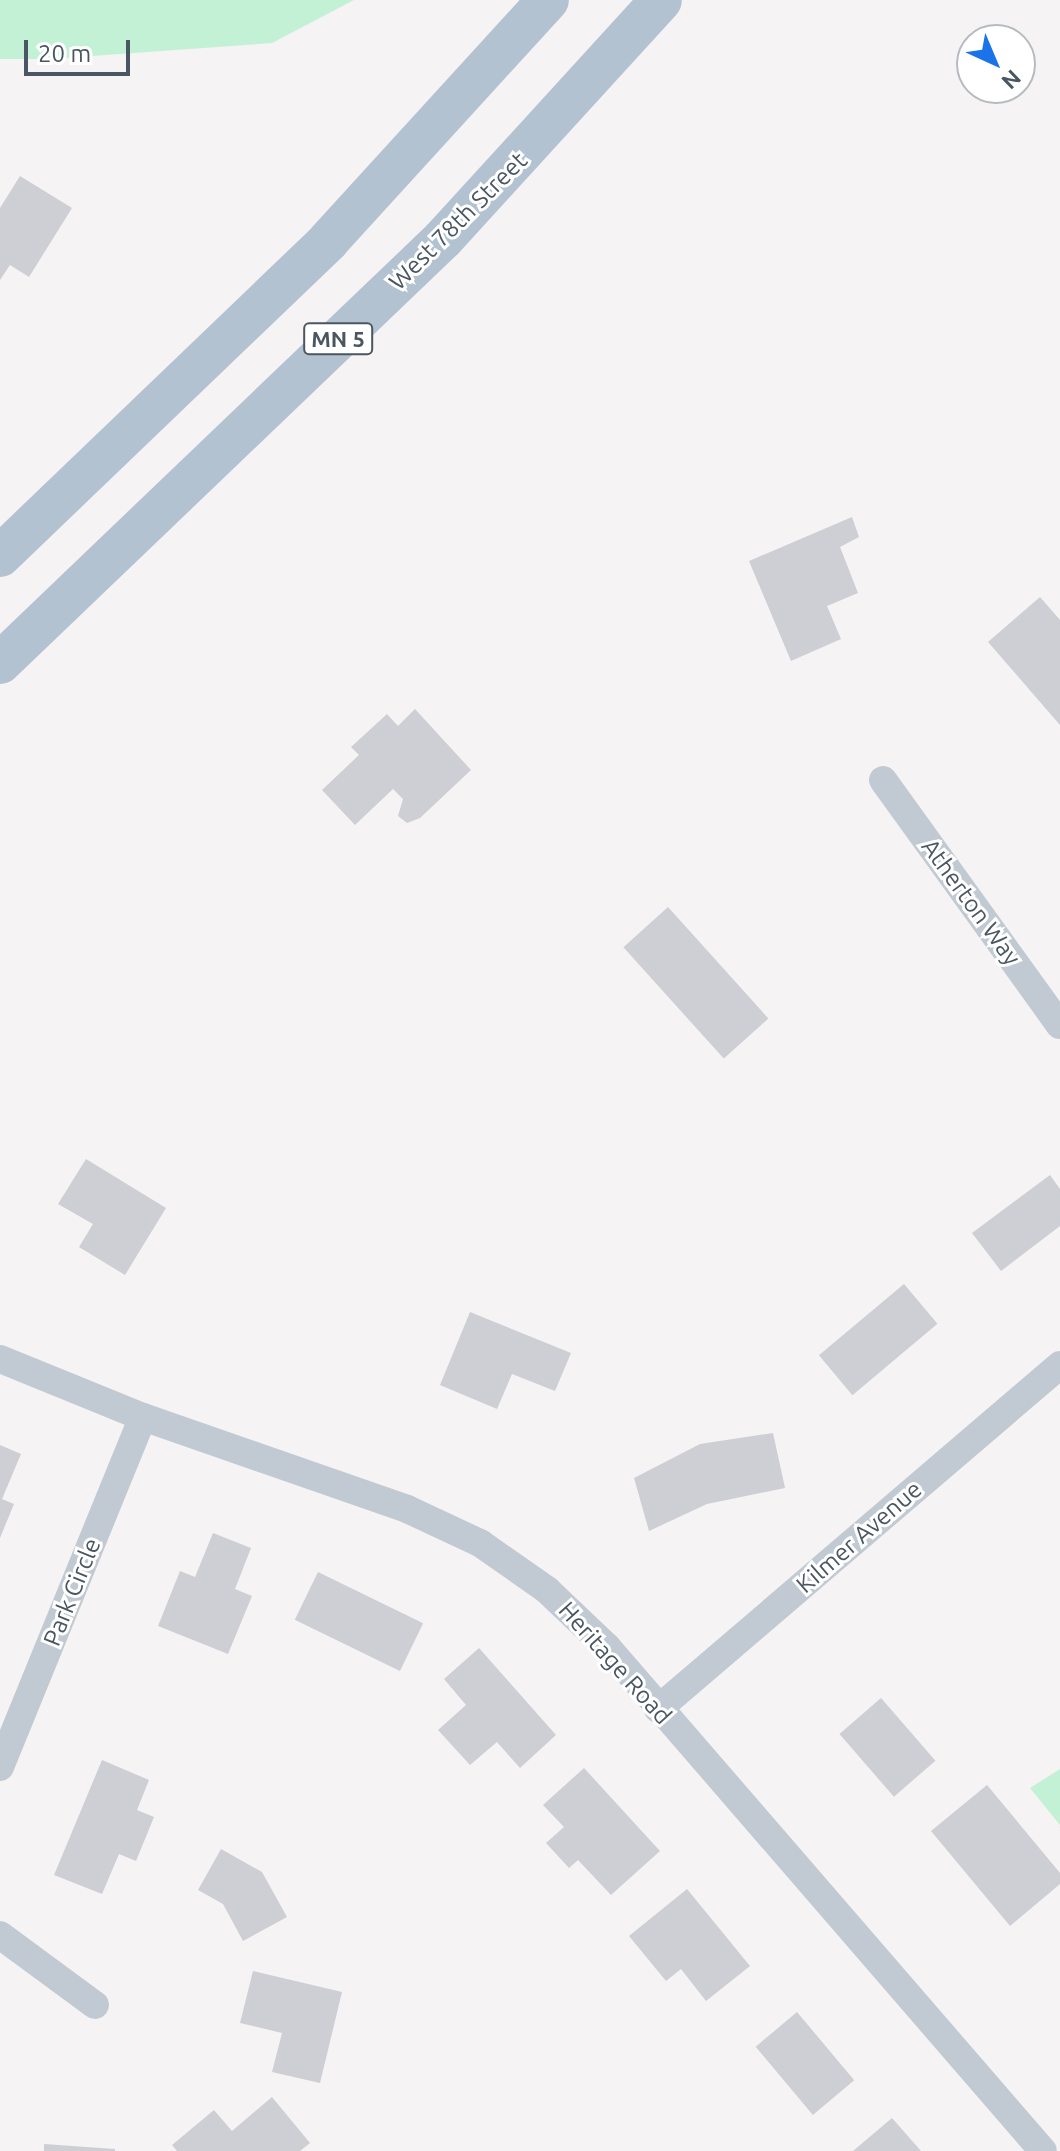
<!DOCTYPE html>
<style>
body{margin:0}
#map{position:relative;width:1060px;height:2151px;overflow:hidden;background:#f5f3f3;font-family:Ubuntu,sans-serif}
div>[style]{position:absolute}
.green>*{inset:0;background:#c3f1d5}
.building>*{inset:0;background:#cdcfd5;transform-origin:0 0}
.street>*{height:28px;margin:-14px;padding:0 14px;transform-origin:14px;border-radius:14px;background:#c1cad2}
.primary>*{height:42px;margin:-21px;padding:0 21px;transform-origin:21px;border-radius:21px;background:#b3c2d1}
span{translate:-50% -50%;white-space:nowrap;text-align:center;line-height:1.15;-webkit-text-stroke:6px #fff;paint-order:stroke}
.shield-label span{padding:2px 6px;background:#fff;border:2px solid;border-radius:6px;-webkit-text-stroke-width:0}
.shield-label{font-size:22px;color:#4a5661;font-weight:700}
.street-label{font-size:24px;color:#4a5661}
.north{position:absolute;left:956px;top:24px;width:80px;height:80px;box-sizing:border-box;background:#fff;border:2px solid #b7bbc0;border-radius:50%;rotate:136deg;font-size:22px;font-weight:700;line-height:32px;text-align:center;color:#4a5661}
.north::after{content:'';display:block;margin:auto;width:28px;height:36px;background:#1a73e8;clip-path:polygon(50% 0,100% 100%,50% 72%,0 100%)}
.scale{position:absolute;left:24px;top:40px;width:106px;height:36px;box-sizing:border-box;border:4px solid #4a5661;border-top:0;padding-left:10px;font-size:24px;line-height:28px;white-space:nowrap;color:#4a5661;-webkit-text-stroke:6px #fff;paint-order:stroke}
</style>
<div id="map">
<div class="green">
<div style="clip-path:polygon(0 0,354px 0,272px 43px,49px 59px,0 59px)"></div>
<div style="clip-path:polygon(1060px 1769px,1060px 1825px,1030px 1788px)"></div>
</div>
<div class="building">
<div style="clip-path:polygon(20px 176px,72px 208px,29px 277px,10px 265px,0 280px,0 208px)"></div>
<div style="clip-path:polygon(852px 517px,859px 537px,840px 547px,858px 593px,827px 606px,841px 639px,791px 661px,749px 561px)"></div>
<div style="clip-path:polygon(1040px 597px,1060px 620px,1060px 725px,988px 642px)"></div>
<div style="clip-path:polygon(415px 709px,471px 770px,420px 818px,407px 823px,398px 816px,403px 799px,393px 789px,355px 825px,322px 790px,359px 755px,351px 747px,387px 714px,398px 726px)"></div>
<div style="left:668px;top:907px;width:150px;height:60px;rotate:48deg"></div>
<div style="clip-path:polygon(86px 1159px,166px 1208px,125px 1275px,79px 1247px,93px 1224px,58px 1204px)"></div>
<div style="clip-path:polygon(1050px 1175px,1060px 1189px,1060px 1226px,1001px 1271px,972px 1233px)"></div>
<div style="left:904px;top:1284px;width:52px;height:111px;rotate:50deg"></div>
<div style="clip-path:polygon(470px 1312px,571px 1353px,555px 1391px,512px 1374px,497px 1409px,440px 1385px)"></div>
<div style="clip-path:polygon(773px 1433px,785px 1488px,707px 1504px,649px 1531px,634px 1478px,700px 1444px)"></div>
<div style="clip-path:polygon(0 1445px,21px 1454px,2px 1499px,14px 1504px,0 1538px)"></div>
<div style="clip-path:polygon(213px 1533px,251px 1548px,235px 1589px,252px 1596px,228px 1654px,158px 1626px,180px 1571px,195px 1577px)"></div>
<div style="left:318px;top:1572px;width:117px;height:53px;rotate:26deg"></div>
<div style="clip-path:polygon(479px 1648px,556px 1735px,520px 1768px,497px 1742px,470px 1765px,438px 1730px,466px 1705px,444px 1679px)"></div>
<div style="left:881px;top:1698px;width:83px;height:55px;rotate:49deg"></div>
<div style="clip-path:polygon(102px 1760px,149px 1780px,137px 1810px,154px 1817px,136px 1861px,119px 1854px,102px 1894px,54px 1875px)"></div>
<div style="clip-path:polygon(584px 1768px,660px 1851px,611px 1895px,578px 1860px,569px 1868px,546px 1843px,564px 1827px,543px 1805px)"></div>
<div style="clip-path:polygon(987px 1785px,1060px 1873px,1060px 1884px,1010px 1926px,931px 1831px)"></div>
<div style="clip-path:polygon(221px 1849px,262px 1872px,287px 1917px,243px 1941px,223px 1904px,198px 1890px)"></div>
<div style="clip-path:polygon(687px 1889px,750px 1966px,706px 2001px,681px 1969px,666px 1981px,629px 1936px)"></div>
<div style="clip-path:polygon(253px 1971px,342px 1992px,320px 2083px,272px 2072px,282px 2033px,240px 2023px)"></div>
<div style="left:797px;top:2012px;width:89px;height:54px;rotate:50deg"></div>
<div style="clip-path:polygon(272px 2097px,310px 2143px,300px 2151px,177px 2151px,172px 2145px,214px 2110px,232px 2131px)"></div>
<div style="clip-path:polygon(892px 2118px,921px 2151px,853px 2151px)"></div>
<div style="clip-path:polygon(44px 2144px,115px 2149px,115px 2151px,44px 2151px)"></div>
</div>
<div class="street">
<div style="left:883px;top:780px;width:302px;rotate:54.2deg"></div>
<div style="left:0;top:1359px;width:154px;rotate:22.1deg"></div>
<div style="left:143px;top:1417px;width:280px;rotate:19.2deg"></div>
<div style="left:407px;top:1509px;width:81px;rotate:25deg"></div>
<div style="left:480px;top:1543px;width:82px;rotate:35deg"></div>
<div style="left:547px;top:1590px;width:83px;rotate:43.5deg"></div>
<div style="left:607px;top:1647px;width:666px;rotate:49.14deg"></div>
<div style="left:658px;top:1709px;width:529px;rotate:-40.55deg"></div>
<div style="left:0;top:1767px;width:378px;rotate:-67.8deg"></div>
<div style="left:0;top:1935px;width:118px;rotate:36.4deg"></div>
</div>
<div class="primary">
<div style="left:0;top:556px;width:455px;rotate:-43.8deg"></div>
<div style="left:328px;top:241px;width:326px;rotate:-47.6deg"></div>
<div style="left:0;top:663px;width:613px;rotate:-43.74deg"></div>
<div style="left:443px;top:239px;width:323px;rotate:-47.6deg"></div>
</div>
<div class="shield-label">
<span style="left:338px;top:339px">MN 5</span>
</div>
<div class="street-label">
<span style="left:458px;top:221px;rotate:-45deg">West 78th Street</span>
<span style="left:971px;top:902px;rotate:54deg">Atherton Way</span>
<span style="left:859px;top:1537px;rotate:-41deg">Kilmer Avenue</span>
<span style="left:72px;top:1592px;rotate:-68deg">Park Circle</span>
<span style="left:615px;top:1663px;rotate:48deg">Heritage Road</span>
</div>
<div class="north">N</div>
<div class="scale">20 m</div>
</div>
